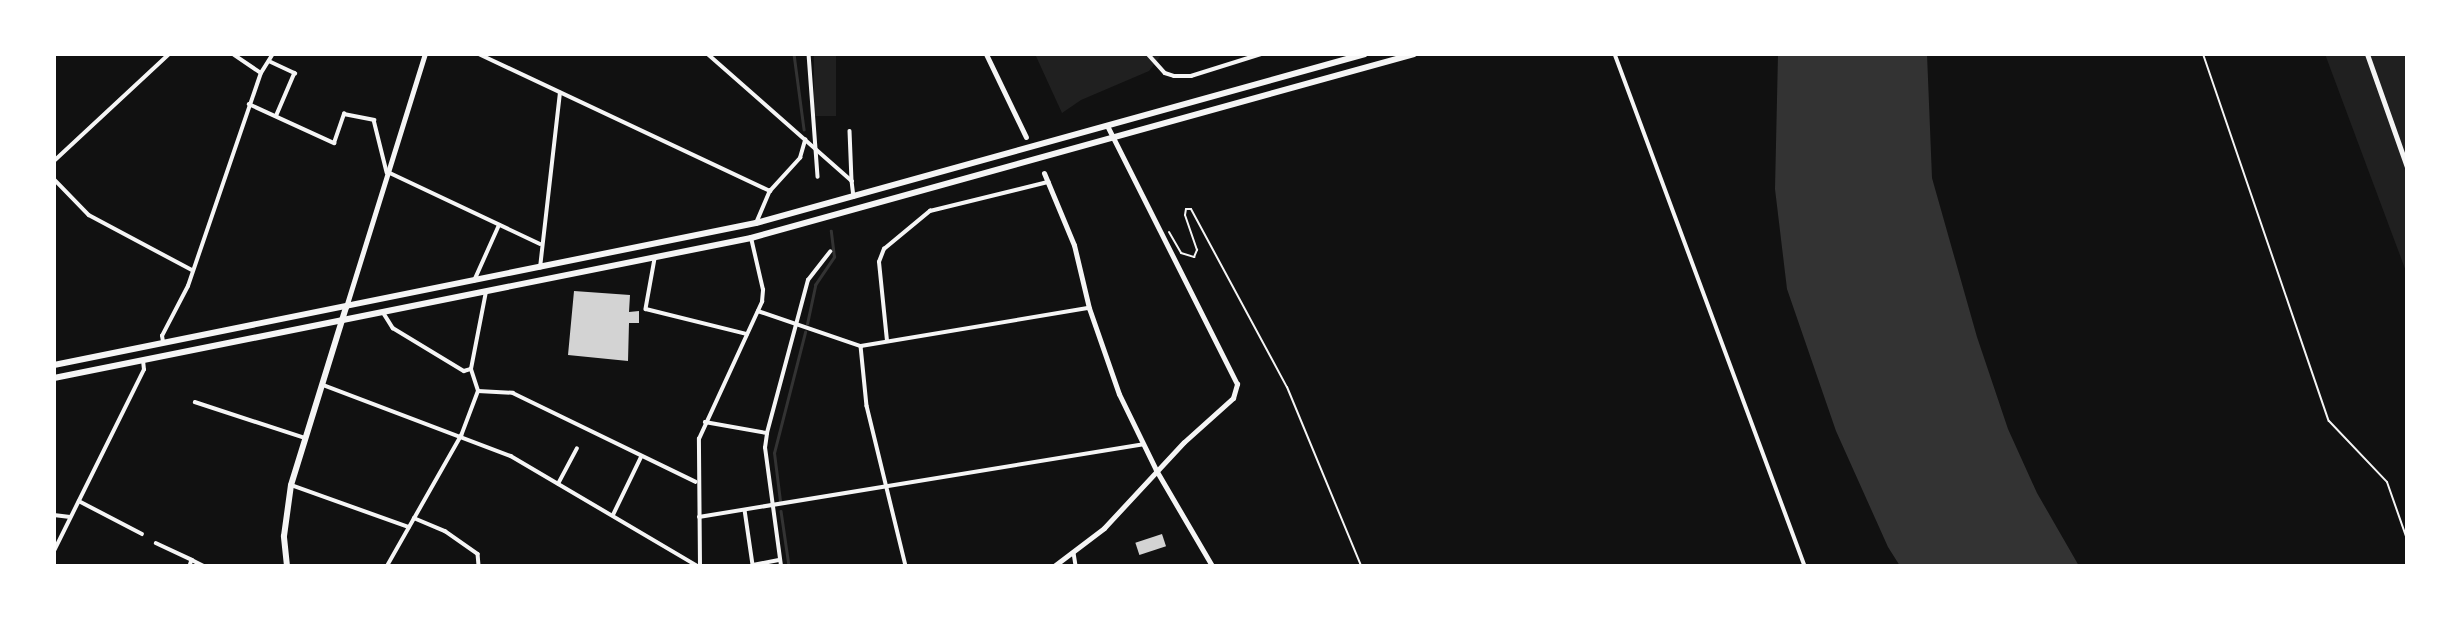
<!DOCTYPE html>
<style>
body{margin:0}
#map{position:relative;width:2461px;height:620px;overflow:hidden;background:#111;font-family:"Titillium Web",sans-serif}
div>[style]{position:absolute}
.green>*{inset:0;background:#202020;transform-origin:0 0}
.water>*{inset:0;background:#333}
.stream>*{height:2.5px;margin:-1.25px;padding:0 1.25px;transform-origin:1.25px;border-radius:1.25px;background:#333}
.building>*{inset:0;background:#d3d3d3;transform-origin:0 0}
.path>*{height:2px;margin:-1px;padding:0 1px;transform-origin:1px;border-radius:1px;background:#f5f5f5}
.service>*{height:2px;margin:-1px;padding:0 1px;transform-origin:1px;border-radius:1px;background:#f5f5f5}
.minor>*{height:3.5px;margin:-1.75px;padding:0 1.75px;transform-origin:1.75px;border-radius:1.75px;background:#f5f5f5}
.tertiary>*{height:5px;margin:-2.5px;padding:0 2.5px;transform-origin:2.5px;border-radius:2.5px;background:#f5f5f5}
.secondary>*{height:5px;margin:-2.5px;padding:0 2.5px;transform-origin:2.5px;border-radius:2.5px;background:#f5f5f5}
.primary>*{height:6px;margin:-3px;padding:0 3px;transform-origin:3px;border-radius:3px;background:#f5f5f5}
.trunk>*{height:6px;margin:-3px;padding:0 3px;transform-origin:3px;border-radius:3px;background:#f5f5f5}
span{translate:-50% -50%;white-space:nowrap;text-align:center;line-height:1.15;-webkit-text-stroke:5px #fff;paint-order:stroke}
.frame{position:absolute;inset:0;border:56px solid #fff;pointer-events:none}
</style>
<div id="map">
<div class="green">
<div style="left:814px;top:54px;width:22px;height:62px"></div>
<div style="clip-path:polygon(1035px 54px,1162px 54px,1149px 71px,1081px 100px,1062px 113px)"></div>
<div style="clip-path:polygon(2325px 54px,2407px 54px,2407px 274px,2360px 148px)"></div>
</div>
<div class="water">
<div style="clip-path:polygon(1778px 54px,1927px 54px,1932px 178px,1977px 337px,2008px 429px,2037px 493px,2079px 566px,1900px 566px,1888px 547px,1836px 431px,1787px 289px,1775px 189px)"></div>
</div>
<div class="stream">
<div style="left:794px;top:54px;width:76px;rotate:82.4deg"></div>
<div style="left:807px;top:324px;width:40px;rotate:-78deg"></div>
<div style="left:815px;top:285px;width:34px;rotate:-56deg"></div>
<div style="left:834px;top:257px;width:26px;rotate:-97deg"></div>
<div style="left:780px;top:501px;width:48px;rotate:-97.1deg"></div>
<div style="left:774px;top:453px;width:125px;rotate:-75.6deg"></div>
<div style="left:781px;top:511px;width:56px;rotate:81.7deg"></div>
</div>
<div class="building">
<div style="clip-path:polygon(574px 291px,630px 295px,629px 312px,639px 311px,639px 323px,629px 323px,628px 361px,568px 355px)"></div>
<div style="left:1162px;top:534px;width:13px;height:28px;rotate:72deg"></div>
</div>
<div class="path">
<div style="left:1169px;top:232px;width:24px;rotate:60deg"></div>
<div style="left:1181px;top:253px;width:14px;rotate:17deg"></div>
<div style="left:1194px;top:257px;width:8px;rotate:-67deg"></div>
<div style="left:1197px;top:250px;width:37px;rotate:-109deg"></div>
<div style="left:1185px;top:215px;width:6px;rotate:-81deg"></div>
<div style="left:1186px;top:209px;width:5px"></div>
<div style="left:1191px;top:209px;width:202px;rotate:61.7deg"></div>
<div style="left:1287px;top:387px;width:194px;rotate:67.5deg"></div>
</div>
<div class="service">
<div style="left:2203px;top:54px;width:388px;rotate:71.1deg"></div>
<div style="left:2329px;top:421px;width:84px;rotate:46.4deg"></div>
<div style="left:2387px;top:482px;width:60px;rotate:70.7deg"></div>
</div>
<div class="minor">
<div style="left:233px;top:54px;width:32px;rotate:34deg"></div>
<div style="left:479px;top:54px;width:322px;rotate:25.2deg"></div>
<div style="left:708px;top:54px;width:192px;rotate:41.4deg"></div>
<div style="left:852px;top:181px;width:16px;rotate:83deg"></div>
<div style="left:809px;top:54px;width:123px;rotate:85.8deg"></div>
<div style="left:1148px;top:54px;width:25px;rotate:48deg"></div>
<div style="left:1165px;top:73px;width:9px;rotate:18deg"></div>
<div style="left:1174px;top:76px;width:17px"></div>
<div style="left:1191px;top:76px;width:73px;rotate:-17.4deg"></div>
<div style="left:1615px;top:54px;width:546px;rotate:69.64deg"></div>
<div style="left:269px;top:61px;width:29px;rotate:25deg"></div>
<div style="left:295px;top:73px;width:46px;rotate:113.2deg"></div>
<div style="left:249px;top:104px;width:94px;rotate:24.6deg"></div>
<div style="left:334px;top:143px;width:31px;rotate:-71deg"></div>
<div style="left:344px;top:114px;width:31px;rotate:11deg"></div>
<div style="left:374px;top:120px;width:54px;rotate:76deg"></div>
<div style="left:850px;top:131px;width:50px;rotate:87.7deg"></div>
<div style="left:54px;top:161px;width:157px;rotate:-42.9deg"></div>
<div style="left:388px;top:172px;width:168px;rotate:25.3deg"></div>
<div style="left:54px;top:179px;width:50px;rotate:45.8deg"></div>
<div style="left:89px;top:215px;width:117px;rotate:28.1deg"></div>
<div style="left:757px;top:221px;width:33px;rotate:-67deg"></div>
<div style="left:770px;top:191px;width:45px;rotate:-47.7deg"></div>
<div style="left:800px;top:158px;width:19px;rotate:-74deg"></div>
<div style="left:655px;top:259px;width:51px;rotate:100.2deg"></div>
<div style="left:646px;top:309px;width:104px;rotate:13.9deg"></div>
<div style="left:540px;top:268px;width:176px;rotate:-83.5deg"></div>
<div style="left:474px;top:281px;width:61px;rotate:-65.9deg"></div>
<div style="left:758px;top:311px;width:109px;rotate:18.8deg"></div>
<div style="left:861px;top:346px;width:231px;rotate:-9.5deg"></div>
<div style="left:383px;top:312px;width:19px;rotate:58deg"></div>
<div style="left:393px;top:328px;width:83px;rotate:31.2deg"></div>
<div style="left:464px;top:371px;width:7px;rotate:-16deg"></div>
<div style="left:887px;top:341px;width:79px;rotate:-95.8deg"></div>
<div style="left:879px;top:262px;width:14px;rotate:-69deg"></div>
<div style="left:884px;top:249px;width:60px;rotate:-39.6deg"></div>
<div style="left:930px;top:211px;width:122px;rotate:-13.8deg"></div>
<div style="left:163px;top:342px;width:6px;rotate:-99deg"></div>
<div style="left:162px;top:336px;width:56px;rotate:-62.5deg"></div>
<div style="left:188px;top:286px;width:225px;rotate:-71.1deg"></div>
<div style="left:261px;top:73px;width:22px;rotate:-58deg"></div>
<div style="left:861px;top:346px;width:60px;rotate:84.3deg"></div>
<div style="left:867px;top:406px;width:165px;rotate:76.3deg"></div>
<div style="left:323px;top:385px;width:201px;rotate:20.7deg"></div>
<div style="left:511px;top:456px;width:217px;rotate:30.5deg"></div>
<div style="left:478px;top:391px;width:35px;rotate:3deg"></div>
<div style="left:513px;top:393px;width:203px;rotate:25.9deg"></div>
<div style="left:195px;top:402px;width:116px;rotate:18.1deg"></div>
<div style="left:705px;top:422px;width:63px;rotate:10.1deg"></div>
<div style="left:558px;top:484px;width:40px;rotate:-62deg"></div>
<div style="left:291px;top:485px;width:125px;rotate:19.6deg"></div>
<div style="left:79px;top:501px;width:71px;rotate:27.6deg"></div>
<div style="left:745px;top:510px;width:56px;rotate:81.7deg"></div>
<div style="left:753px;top:565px;width:26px;rotate:-11deg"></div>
<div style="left:54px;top:515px;width:16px;rotate:7deg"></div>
<div style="left:613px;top:515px;width:64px;rotate:-64.2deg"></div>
<div style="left:699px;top:517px;width:450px;rotate:-9.3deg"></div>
<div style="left:414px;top:518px;width:34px;rotate:23deg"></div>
<div style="left:445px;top:531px;width:40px;rotate:34.9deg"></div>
<div style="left:478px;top:554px;width:12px;rotate:85deg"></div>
<div style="left:156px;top:543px;width:40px;rotate:25deg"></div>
<div style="left:192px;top:560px;width:6px;rotate:108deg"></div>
<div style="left:54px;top:551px;width:202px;rotate:-63.6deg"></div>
<div style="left:144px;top:370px;width:9px;rotate:-96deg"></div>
<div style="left:1074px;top:553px;width:13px;rotate:81deg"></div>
<div style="left:192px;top:560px;width:13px;rotate:27deg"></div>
<div style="left:387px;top:566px;width:150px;rotate:-60.4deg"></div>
<div style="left:461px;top:436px;width:48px;rotate:-69.3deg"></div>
<div style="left:478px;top:391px;width:23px;rotate:-108deg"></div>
<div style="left:471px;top:369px;width:78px;rotate:-79deg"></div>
<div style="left:700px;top:566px;width:127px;rotate:-90.5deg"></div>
<div style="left:699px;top:439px;width:151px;rotate:-65.3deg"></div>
<div style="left:762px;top:302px;width:12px;rotate:-85deg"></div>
<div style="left:763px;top:290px;width:53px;rotate:-103deg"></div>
<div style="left:781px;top:566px;width:119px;rotate:-97.7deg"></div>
<div style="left:765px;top:448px;width:15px;rotate:-82deg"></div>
<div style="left:767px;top:433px;width:158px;rotate:-75deg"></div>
<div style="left:808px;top:280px;width:36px;rotate:-52deg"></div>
</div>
<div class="tertiary">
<div style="left:986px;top:54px;width:92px;rotate:64.3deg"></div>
<div style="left:2367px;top:54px;width:120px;rotate:70.5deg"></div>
<div style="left:1044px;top:173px;width:78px;rotate:67.4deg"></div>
<div style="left:1074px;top:245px;width:65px;rotate:76.6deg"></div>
<div style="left:1089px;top:308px;width:91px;rotate:70.8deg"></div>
<div style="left:1119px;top:394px;width:85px;rotate:64deg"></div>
<div style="left:1156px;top:470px;width:111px;rotate:59.7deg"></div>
</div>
<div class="secondary">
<div style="left:346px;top:307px;width:265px;rotate:-72.7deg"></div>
<div style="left:1054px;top:566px;width:63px;rotate:-37.2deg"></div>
<div style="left:1104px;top:528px;width:117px;rotate:-47.1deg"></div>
<div style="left:1184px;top:442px;width:66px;rotate:-41.9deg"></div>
<div style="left:1233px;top:398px;width:15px;rotate:-74deg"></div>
<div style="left:1237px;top:384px;width:288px;rotate:-116.7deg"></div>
</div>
<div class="primary">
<div style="left:287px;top:566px;width:30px;rotate:-96deg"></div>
<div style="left:284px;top:536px;width:51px;rotate:-82.2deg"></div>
<div style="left:291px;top:485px;width:186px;rotate:-72.8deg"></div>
</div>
<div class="trunk">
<div style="left:54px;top:365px;width:716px;rotate:-11.44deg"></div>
<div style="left:756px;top:223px;width:632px;rotate:-15.51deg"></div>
<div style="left:54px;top:378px;width:711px;rotate:-11.36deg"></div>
<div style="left:751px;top:238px;width:688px;rotate:-15.51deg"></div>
</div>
<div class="frame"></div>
</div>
